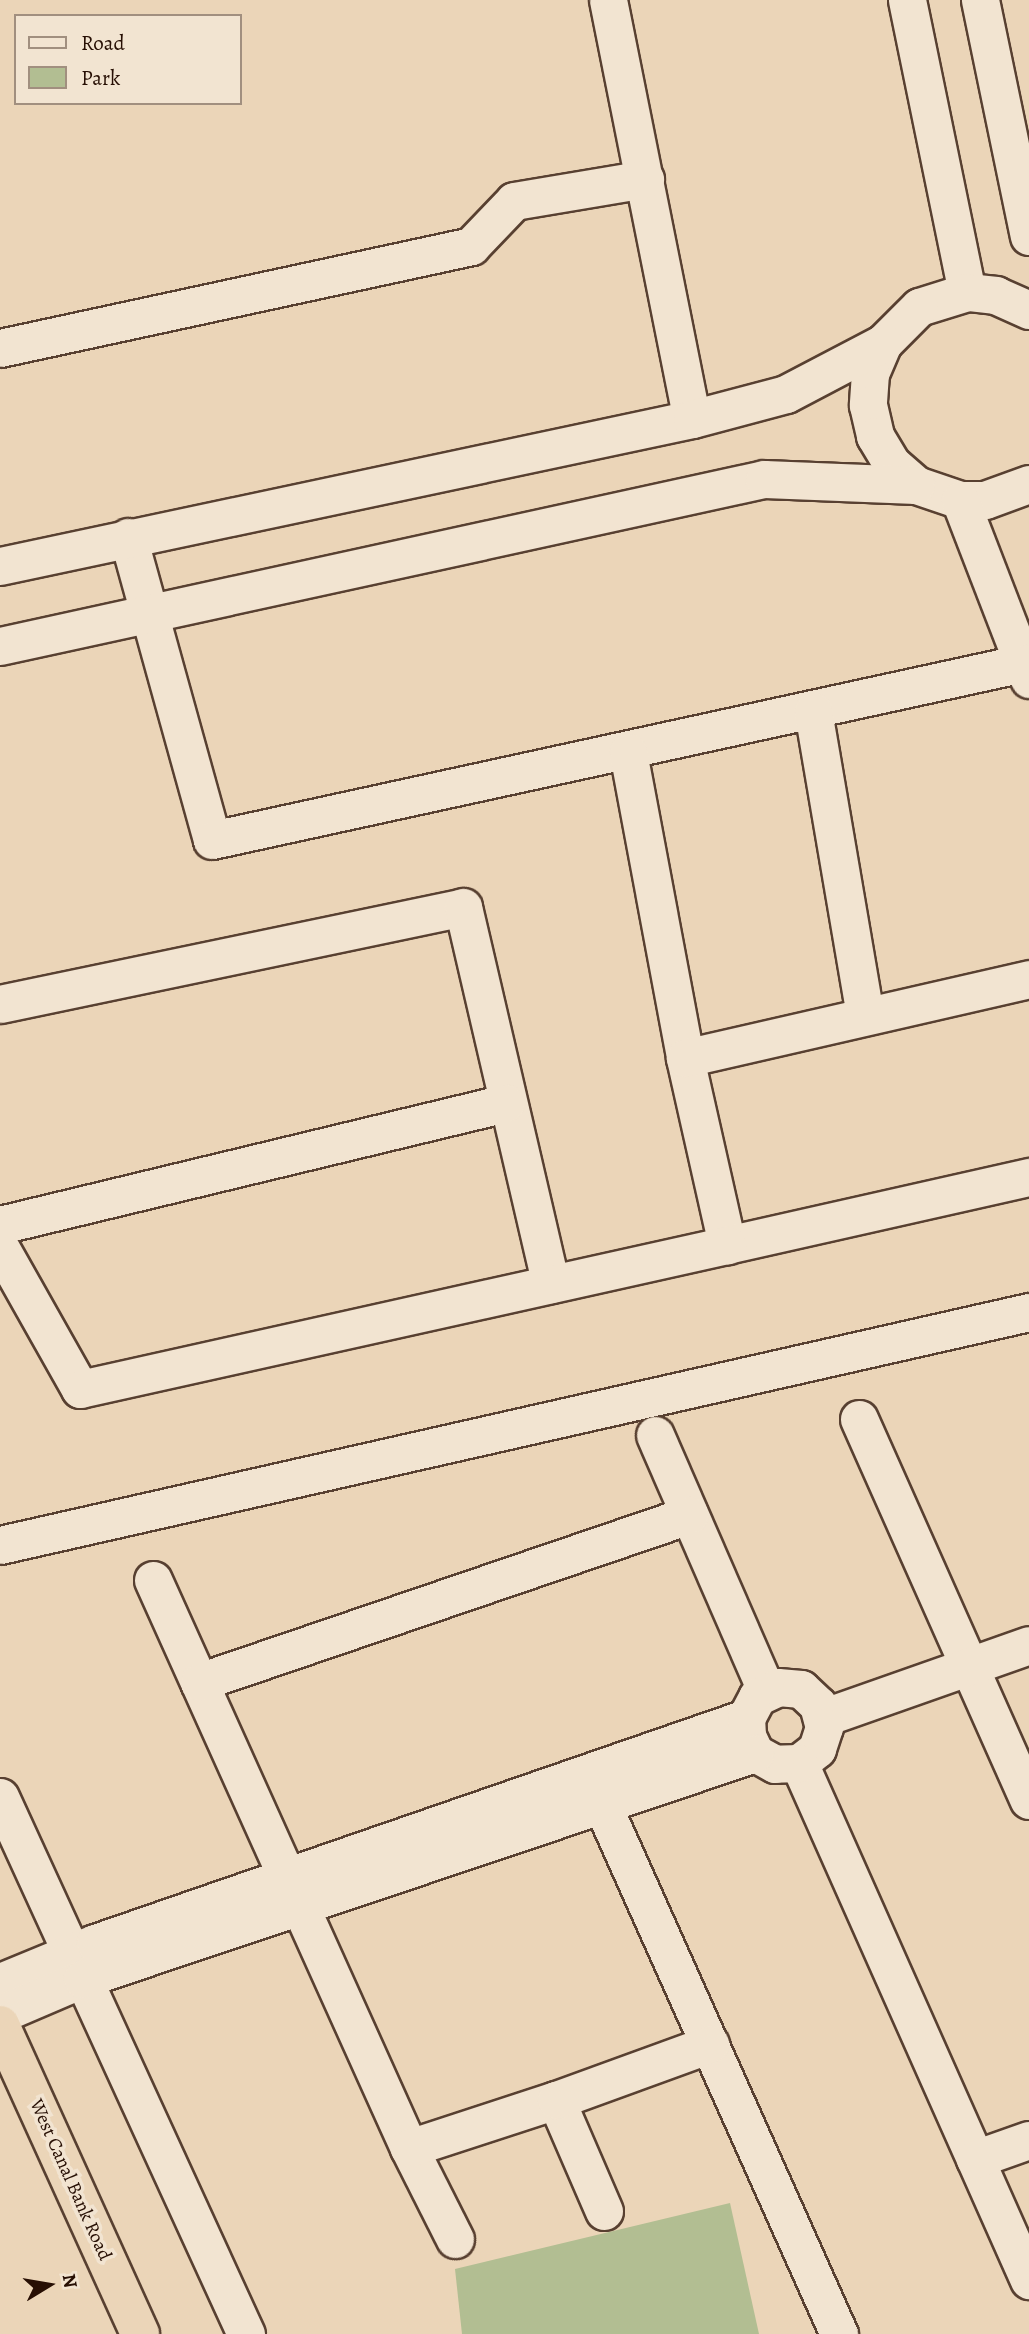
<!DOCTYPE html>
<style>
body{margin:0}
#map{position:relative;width:1029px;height:2334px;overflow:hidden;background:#ebd5b8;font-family:Alegreya,serif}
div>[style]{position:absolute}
.green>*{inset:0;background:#b2be92}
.roads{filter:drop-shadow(2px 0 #584031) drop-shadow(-2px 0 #584031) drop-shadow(0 2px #584031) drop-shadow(0 -2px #584031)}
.minor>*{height:37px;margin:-18.5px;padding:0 18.5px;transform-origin:18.5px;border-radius:18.5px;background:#f2e4d1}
.trunk>*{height:38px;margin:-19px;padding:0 19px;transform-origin:19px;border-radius:19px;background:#ebd5b8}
span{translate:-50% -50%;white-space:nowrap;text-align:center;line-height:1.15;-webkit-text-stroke:7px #f2e4d1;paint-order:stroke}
.street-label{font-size:19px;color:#270f04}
.legend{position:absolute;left:14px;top:14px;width:228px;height:91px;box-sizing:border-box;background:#f2e4d1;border:2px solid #a18f7f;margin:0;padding:9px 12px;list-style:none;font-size:21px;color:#270f04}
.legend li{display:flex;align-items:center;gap:14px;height:35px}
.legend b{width:35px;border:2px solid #a18f7f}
.north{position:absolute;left:14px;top:2250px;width:70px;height:70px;-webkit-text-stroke:5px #f2e4d1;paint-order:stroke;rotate:79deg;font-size:19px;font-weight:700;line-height:28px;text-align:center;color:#270f04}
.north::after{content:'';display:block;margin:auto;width:24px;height:32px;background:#270f04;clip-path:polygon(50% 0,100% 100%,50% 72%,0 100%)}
</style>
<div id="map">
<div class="green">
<div style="clip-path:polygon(730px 2203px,759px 2334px,462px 2334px,455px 2269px)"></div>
</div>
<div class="roads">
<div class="minor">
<div style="left:608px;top:0;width:427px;rotate:78.7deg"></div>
<div style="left:907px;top:0;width:298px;rotate:78.4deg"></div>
<div style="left:980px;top:0;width:241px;rotate:78.3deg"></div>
<div style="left:1029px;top:310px;width:36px;rotate:-156deg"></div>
<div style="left:996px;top:295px;width:29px;rotate:-174deg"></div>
<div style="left:967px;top:292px;width:50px;rotate:162.6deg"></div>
<div style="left:919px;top:307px;width:51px;rotate:135deg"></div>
<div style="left:883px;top:343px;width:33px;rotate:113deg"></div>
<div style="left:870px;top:373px;width:32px;rotate:94deg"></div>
<div style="left:868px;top:405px;width:32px;rotate:77deg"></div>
<div style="left:875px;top:436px;width:33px;rotate:59deg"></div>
<div style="left:892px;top:464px;width:32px;rotate:41deg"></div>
<div style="left:916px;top:485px;width:46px;rotate:18.8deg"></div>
<div style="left:960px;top:500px;width:25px"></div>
<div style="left:985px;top:500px;width:47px;rotate:-20deg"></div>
<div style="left:0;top:348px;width:482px;rotate:-12.2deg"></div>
<div style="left:471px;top:246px;width:62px;rotate:-46.3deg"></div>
<div style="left:514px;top:201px;width:133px;rotate:-9.5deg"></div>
<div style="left:960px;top:500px;width:192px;rotate:68.9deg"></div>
<div style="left:128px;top:537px;width:314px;rotate:74.5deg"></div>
<div style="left:212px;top:840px;width:830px;rotate:-12.31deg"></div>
<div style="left:0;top:566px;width:707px;rotate:-11.99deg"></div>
<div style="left:692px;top:419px;width:97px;rotate:-14.9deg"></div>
<div style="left:786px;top:394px;width:110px;rotate:-27.7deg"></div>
<div style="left:0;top:646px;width:782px;rotate:-12.33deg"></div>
<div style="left:764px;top:479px;width:152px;rotate:2.3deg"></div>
<div style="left:813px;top:711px;width:307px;rotate:80.3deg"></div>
<div style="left:628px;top:752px;width:311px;rotate:79.4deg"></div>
<div style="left:685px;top:1058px;width:192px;rotate:77.3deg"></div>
<div style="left:727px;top:1245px;width:310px;rotate:-12.7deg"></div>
<div style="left:0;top:1004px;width:473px;rotate:-11.8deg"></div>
<div style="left:463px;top:907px;width:387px;rotate:76.9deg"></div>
<div style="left:685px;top:1058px;width:353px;rotate:-12.9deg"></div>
<div style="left:0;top:1225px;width:520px;rotate:-13.56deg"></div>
<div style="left:0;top:1247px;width:163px;rotate:60.6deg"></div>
<div style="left:80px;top:1389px;width:663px;rotate:-12.55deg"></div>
<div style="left:859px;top:1419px;width:417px;rotate:66deg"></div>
<div style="left:655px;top:1435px;width:280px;rotate:66.5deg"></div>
<div style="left:0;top:1545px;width:1055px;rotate:-12.76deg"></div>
<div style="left:153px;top:1580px;width:623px;rotate:65.74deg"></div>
<div style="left:409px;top:2148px;width:102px;rotate:63.2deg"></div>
<div style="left:199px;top:1682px;width:518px;rotate:-18.82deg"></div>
<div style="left:822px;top:1718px;width:219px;rotate:-19.4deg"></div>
<div style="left:799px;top:1763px;width:566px;rotate:66.02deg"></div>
<div style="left:592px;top:1782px;width:605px;rotate:65.89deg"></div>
<div style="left:0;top:1797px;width:591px;rotate:65.39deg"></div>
<div style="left:0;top:1982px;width:103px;rotate:-22.3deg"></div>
<div style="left:95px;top:1943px;width:689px;rotate:-19.07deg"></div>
<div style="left:746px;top:1718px;width:24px;rotate:-62deg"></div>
<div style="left:757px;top:1697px;width:23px;rotate:-25deg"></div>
<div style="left:778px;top:1687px;width:23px;rotate:5deg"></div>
<div style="left:801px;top:1689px;width:23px;rotate:43deg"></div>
<div style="left:818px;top:1705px;width:23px;rotate:75deg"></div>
<div style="left:824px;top:1727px;width:23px;rotate:108deg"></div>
<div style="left:817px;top:1749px;width:23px;rotate:142deg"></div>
<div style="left:799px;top:1763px;width:24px;rotate:178deg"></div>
<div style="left:775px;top:1764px;width:23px;rotate:-151deg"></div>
<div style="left:755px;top:1753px;width:19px;rotate:-115deg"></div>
<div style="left:747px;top:1736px;width:18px;rotate:-93deg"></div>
<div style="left:0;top:2014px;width:89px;rotate:-23.1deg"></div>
<div style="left:82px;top:1979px;width:710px;rotate:-18.56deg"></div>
<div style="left:409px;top:2148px;width:155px;rotate:-18.1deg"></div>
<div style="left:975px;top:2159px;width:57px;rotate:-19.4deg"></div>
<div style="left:604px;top:2211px;width:121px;rotate:-113.4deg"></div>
<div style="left:556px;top:2100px;width:164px;rotate:-20deg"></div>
</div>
<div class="trunk">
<div style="left:0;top:2025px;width:339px;rotate:65.6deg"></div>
</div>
</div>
<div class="street-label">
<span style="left:70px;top:2180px;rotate:66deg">West Canal Bank Road</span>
</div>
<ul class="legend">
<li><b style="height:9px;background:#f2e4d1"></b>Road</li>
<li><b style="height:19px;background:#b2be92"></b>Park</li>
</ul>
<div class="north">N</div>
</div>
